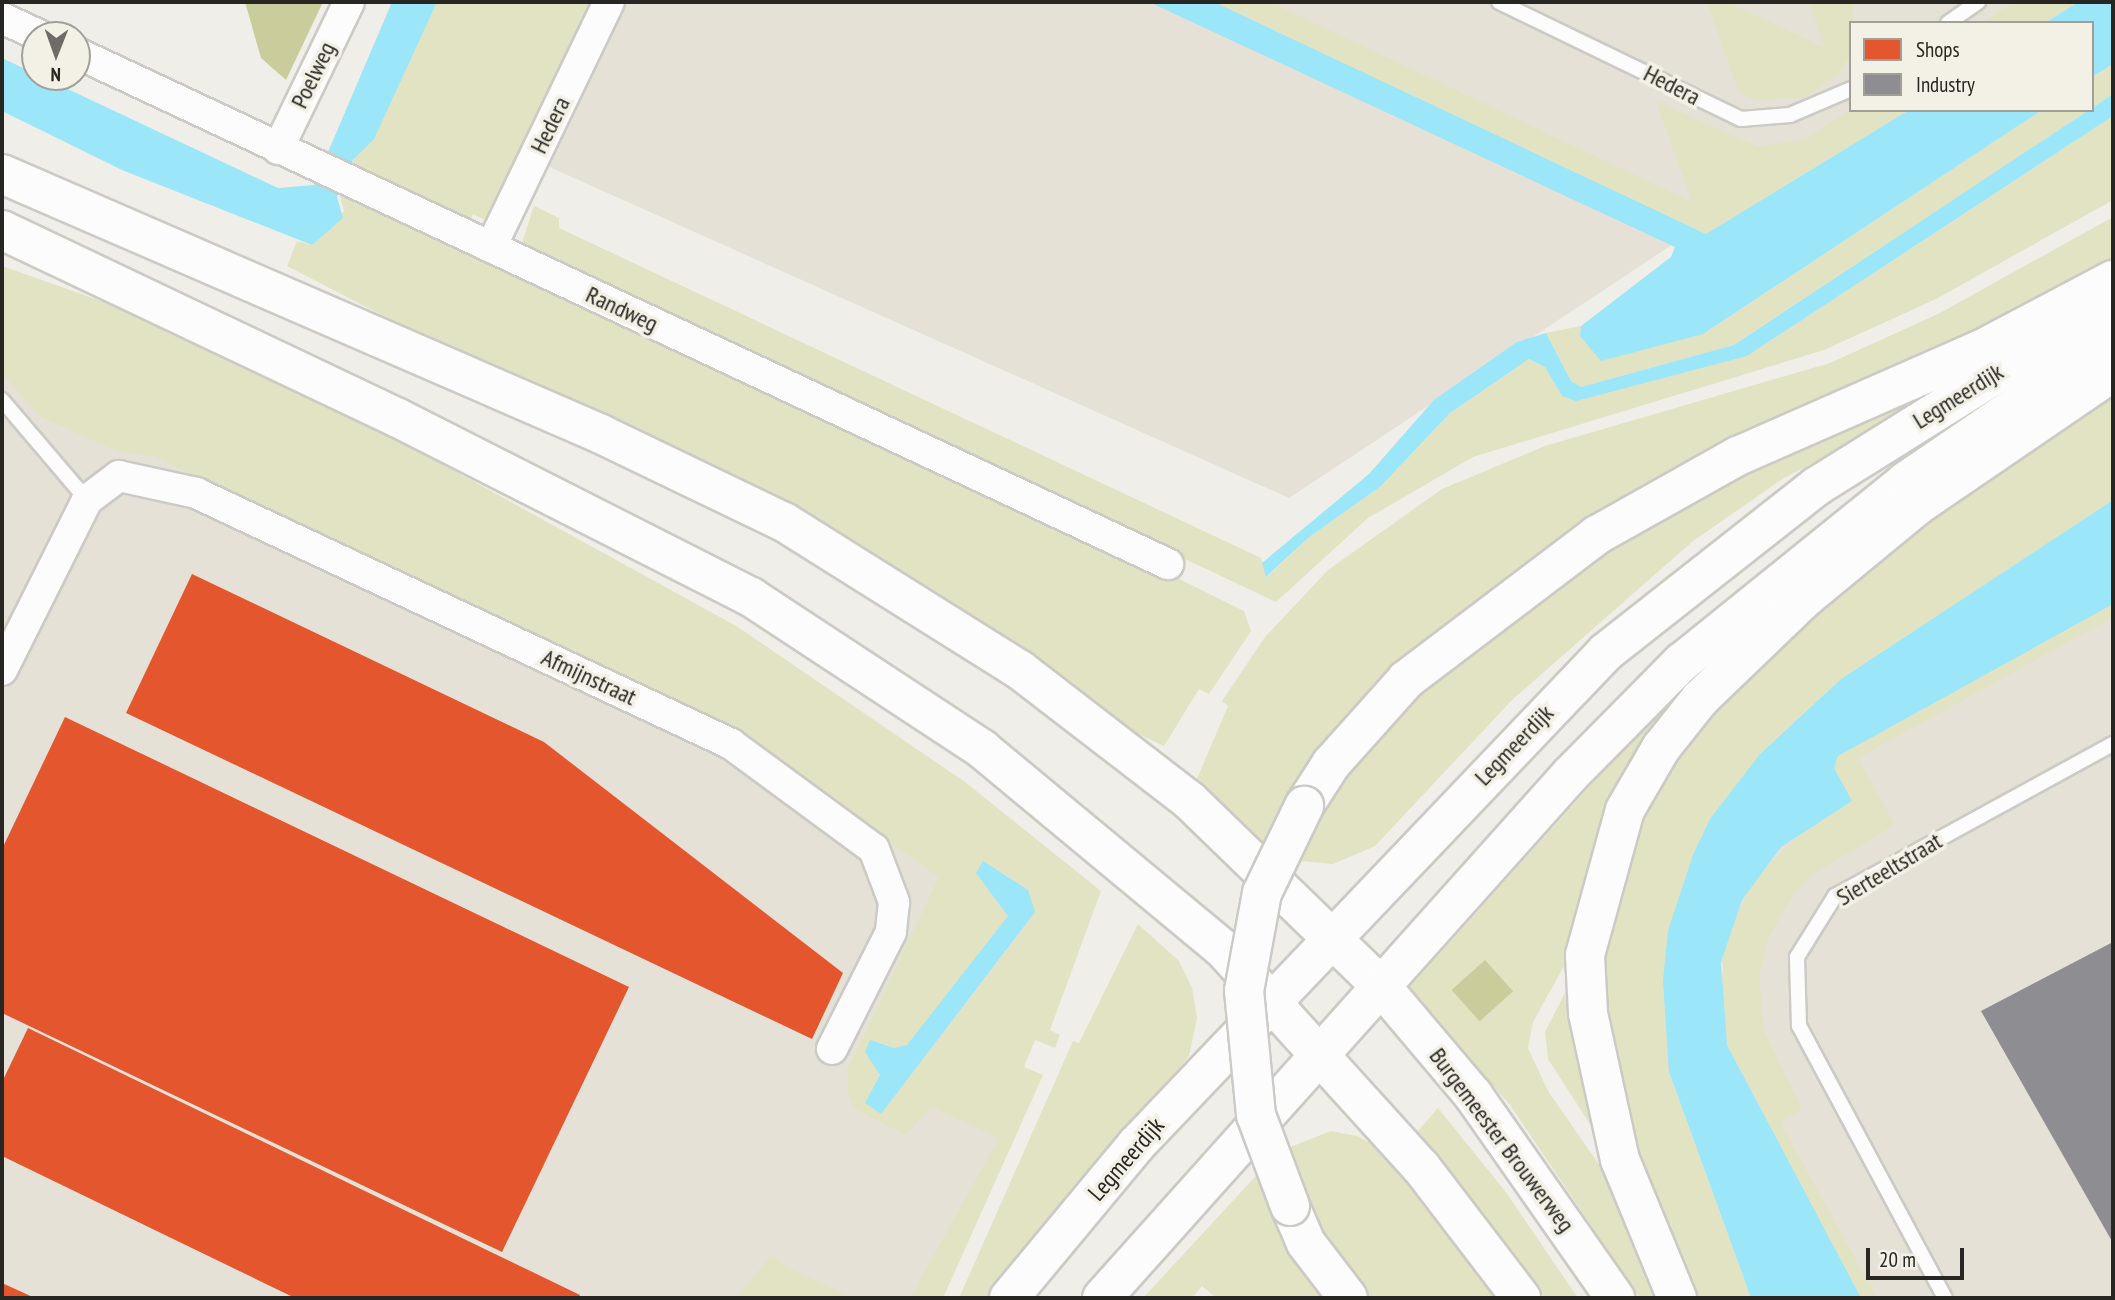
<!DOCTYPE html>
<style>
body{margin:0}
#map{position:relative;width:2115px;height:1300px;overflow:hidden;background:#f0eee8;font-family:"PT Sans Narrow",sans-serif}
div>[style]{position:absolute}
.built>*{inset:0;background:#e5e1d6}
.green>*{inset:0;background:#e2e3c2}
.forest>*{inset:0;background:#cbcc9c;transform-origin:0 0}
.water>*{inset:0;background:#9be6f8}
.shops>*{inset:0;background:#e4572e}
.industry>*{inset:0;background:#8d8d92}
.roads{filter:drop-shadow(2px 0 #cbcac5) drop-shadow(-2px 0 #cbcac5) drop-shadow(0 2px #cbcac5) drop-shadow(0 -2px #cbcac5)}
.lane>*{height:14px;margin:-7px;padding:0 7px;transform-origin:7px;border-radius:7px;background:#fdfcfc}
.street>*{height:30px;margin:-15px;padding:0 15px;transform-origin:15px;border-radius:15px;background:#fdfcfc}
.primary>*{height:38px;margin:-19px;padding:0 19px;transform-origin:19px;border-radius:19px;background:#fdfcfc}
.highway>*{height:38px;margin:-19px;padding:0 19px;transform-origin:19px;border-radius:19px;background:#fdfcfc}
.bridges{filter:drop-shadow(2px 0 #cbcac5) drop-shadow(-2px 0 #cbcac5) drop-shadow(0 2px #cbcac5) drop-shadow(0 -2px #cbcac5)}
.highway-bridge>*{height:38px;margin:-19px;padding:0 19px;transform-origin:19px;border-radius:19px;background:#fdfcfc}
span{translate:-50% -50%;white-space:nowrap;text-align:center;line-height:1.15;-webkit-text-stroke:7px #f3f0e5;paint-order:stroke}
.street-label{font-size:24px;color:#272622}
.frame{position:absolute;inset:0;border:4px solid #272622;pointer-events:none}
.legend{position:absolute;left:1849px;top:21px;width:245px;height:91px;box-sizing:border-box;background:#f3f0e5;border:2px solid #a19f97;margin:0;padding:9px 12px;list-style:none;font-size:21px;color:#272622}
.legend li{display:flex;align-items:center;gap:14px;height:35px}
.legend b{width:35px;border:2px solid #a19f97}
.north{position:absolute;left:21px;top:21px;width:70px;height:70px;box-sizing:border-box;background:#f3f0e5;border:2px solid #a19f97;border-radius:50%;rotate:181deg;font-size:19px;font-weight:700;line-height:28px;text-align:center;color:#272622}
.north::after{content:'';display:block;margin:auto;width:24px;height:32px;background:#6d6c67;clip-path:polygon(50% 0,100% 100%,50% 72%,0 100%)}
.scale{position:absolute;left:1866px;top:1248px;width:98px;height:32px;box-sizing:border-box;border:4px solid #272622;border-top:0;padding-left:9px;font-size:21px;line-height:24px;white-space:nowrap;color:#272622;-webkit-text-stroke:5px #f3f0e5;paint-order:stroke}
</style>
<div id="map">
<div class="built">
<div style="clip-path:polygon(520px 2px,2041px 2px,2009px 23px,1851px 23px,1851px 110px,1876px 110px,1289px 498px,460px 127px)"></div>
<div style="clip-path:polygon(2px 358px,1067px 887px,1008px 1135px,921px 1298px,2px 1298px)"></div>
<div style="clip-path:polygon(2113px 569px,2113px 1298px,1805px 1298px,1707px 904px,1804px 745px)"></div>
</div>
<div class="green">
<div style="clip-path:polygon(437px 2px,593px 2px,485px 220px,473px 214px,469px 222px,351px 165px)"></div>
<div style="clip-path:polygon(1214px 2px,1270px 2px,1692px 202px,1656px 101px,1759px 147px,1805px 139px,1851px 109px,1909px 110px,1706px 234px)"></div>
<div style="clip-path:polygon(1707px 2px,1727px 2px,1825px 48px,1809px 2px,1854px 2px,1851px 54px,1840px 72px,1805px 97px,1755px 100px,1739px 92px)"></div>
<div style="clip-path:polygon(2014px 2px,2078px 2px,2045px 23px,1982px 23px)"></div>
<div style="clip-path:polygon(2113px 64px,2113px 94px,2092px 108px,2092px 77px)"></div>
<div style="clip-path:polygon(2042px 110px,2089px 110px,1734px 345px,1581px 387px,1571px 381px,1546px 333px,1581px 326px,1580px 337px,1703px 334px)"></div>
<div style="clip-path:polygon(2113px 116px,2113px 200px,1936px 299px,1824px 350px,1473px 457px,1368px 518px,1276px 602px,521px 246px,534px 206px,559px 218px,559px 228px,1261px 558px,1267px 577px,1308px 538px,1381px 486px,1450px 413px,1529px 359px,1545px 367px,1562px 396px,1747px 356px)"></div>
<div style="clip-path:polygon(339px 191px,1162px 578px,1165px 572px,1244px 611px,1251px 631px,1209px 694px,1199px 689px,1164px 746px,1134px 732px,991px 627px,804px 513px,581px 403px,424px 337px,287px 266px,297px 241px,312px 245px,344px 211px)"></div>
<div style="clip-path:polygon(2113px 217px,2113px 267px,1976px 341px,1789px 421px,1664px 485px,1533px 569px,1417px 661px,1321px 763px,1315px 760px,1281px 825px,1304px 837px,1340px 774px,1399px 706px,1564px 570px,1773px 450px,1983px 363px,1982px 371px,1936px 399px,1784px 478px,1693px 541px,1512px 700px,1375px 846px,1333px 864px,1300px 861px,1272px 850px,1196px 781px,1228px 706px,1222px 701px,1265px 637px,1328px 570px,1442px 489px,1545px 446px,1830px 363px,1940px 313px)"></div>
<div style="clip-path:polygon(evenodd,2px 266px,138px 314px,378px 429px,738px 627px,965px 782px,1101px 891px,1050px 1030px,1060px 1035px,1055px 1048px,1035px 1040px,1024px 1067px,1043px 1075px,943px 1298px,910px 1298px,999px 1138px,932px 1107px,906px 1135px,855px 1109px,848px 1095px,848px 1069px,939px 877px,730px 731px,154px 456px,119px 452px,39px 416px,2px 373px,2px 266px,983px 861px,1008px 875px,1029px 922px,881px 1114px,875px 1039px,894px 1048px,907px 1045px,1008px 916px,976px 873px,983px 861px)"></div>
<div style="clip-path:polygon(2113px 390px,2113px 500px,1841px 679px,1760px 754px,1669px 1072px,1751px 1298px,1689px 1298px,1639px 1178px,1598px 999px,1609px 890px,1669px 757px,1884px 538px)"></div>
<div style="clip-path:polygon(2113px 604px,2113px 617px,1858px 758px,1895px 825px,1815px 873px,1793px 895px,1767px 941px,1759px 976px,1764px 1031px,1802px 1109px,1780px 1122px,1877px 1298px,1861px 1298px,1727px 1045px,1720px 1002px,1725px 940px,1755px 879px,1808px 826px,1837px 757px)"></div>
<div style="clip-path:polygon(1690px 685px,1579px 939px,1533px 1022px,1528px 1048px,1548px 1091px,1630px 1209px,1668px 1298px,1640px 1298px,1510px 1105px,1408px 989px,1627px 745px)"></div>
<div style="clip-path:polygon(1138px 924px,1179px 961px,1192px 988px,1197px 1018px,1189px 1056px,993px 1298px,959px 1298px,1073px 1041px,1079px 1043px)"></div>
<div style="clip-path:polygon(1574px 975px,1606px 1149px,1548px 1059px,1545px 1032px)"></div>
<div style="clip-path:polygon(1438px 1108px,1505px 1191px,1578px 1298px,1545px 1298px,1418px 1131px)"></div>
<div style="clip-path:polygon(1331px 1131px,1357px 1136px,1390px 1154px,1501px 1298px,1365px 1298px,1326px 1245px,1303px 1190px,1268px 1208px,1332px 1298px,1216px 1298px,1202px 1286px,1192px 1298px,1143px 1298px,1278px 1152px)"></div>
<div style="clip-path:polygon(771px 1255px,785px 1266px,853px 1298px,736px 1298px)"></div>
</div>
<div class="forest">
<div style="clip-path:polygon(245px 2px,323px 2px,286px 80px,261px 58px)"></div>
<div style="left:1485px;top:960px;width:42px;height:45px;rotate:48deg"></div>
</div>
<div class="water">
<div style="clip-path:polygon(392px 2px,437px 2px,374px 139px,353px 160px,337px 197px,343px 218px,312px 245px,122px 170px,2px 111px,2px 58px,278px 188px,314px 185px)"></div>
<div style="clip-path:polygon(1149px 2px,1214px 2px,1706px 234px,1909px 110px,2042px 110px,1703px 334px,1601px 361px,1580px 336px,1581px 326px,1671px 257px,1675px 247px)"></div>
<div style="clip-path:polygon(2078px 2px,2113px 2px,2113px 64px,2092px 77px,2092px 23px,2045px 23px)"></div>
<div style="clip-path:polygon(2113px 94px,2113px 116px,1747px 356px,1576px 401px,1562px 396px,1545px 367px,1529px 359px,1450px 413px,1381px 486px,1308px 538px,1266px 577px,1262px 563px,1369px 474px,1434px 400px,1517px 342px,1546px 333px,1571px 381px,1581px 387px,1734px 345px)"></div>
<div style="clip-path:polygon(2113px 500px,2113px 604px,1838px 756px,1834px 768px,1852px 801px,1781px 847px,1742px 900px,1721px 962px,1727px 1045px,1861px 1298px,1751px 1298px,1669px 1072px,1663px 981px,1668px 931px,1693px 855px,1710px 819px,1760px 754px,1841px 679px)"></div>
<div style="clip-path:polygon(983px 861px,1028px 890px,1035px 912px,881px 1114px,865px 1103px,880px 1075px,865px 1052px,870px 1040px,894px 1048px,907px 1045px,1008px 916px,976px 873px)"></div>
</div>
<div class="shops">
<div style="clip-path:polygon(192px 574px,544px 742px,843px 973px,812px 1039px,126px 713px)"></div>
<div style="clip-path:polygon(65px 717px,629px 987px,502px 1252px,2px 1013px,2px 849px)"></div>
<div style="clip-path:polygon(28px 1028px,580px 1295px,579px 1298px,295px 1298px,2px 1156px,2px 1082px)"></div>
<div style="clip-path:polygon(2px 1283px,35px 1298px,2px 1298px)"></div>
</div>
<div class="industry">
<div style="clip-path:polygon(2113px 942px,2113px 1243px,1981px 1011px)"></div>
</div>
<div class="roads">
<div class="lane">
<div style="left:1499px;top:2px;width:269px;rotate:25.8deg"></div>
<div style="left:1741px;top:119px;width:49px;rotate:-4.7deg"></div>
<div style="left:1790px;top:115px;width:66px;rotate:-23.1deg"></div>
<div style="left:1948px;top:23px;width:37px;rotate:-35deg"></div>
<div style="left:2px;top:400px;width:131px;rotate:49.6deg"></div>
<div style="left:1945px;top:1298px;width:309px;rotate:-118.2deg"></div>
<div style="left:1799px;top:1026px;width:69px;rotate:-91.7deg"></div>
<div style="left:1797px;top:957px;width:72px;rotate:-58.1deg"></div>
<div style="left:1835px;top:896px;width:317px;rotate:-28.7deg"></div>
</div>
<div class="street">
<div style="left:2px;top:18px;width:40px;rotate:25deg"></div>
<div style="left:77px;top:53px;width:1205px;rotate:25.1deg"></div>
<div style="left:278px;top:149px;width:163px;rotate:-64.2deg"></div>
<div style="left:491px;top:247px;width:272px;rotate:-64.3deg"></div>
<div style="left:2px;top:670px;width:190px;rotate:-63.4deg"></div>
<div style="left:87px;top:500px;width:40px;rotate:-37deg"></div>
<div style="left:119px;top:476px;width:79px;rotate:12.4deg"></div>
<div style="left:196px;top:493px;width:591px;rotate:25.13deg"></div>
<div style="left:731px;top:744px;width:177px;rotate:36.3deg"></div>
<div style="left:874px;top:849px;width:57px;rotate:69.3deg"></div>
<div style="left:894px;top:902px;width:30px;rotate:96deg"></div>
<div style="left:891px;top:932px;width:131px;rotate:116.8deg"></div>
</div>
<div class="primary">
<div style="left:1009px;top:1298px;width:199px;rotate:-50.3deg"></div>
<div style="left:1136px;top:1145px;width:681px;rotate:-46.37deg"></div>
<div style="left:1606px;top:652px;width:268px;rotate:-38.2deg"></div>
<div style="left:1817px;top:486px;width:349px;rotate:-32deg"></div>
<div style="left:1102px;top:1298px;width:703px;rotate:-48.17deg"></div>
<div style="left:1571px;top:774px;width:158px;rotate:-45.3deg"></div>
<div style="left:1682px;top:662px;width:288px;rotate:-38.9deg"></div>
<div style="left:1906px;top:481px;width:250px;rotate:-34.3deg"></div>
</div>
<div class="highway">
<div style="left:2px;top:174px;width:653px;rotate:23.46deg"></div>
<div style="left:601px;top:434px;width:203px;rotate:25.7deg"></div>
<div style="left:784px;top:522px;width:279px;rotate:32.1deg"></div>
<div style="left:1020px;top:670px;width:213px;rotate:37.6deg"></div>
<div style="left:1189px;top:800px;width:267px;rotate:44.1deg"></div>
<div style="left:1381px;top:986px;width:143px;rotate:49.8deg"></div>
<div style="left:1473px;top:1095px;width:248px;rotate:55deg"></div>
<div style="left:2px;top:230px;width:438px;rotate:25.4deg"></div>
<div style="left:398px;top:418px;width:396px;rotate:26.9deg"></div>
<div style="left:751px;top:597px;width:277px;rotate:33.3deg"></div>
<div style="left:982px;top:749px;width:316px;rotate:39.7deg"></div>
<div style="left:1225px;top:951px;width:292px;rotate:47.8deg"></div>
<div style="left:1421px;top:1167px;width:165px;rotate:52.6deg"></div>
<div style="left:1304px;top:806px;width:50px;rotate:-57.3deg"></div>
<div style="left:1331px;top:764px;width:113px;rotate:-48.2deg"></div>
<div style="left:1406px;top:680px;width:240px;rotate:-37.2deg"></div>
<div style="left:1597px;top:535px;width:162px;rotate:-29.3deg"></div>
<div style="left:1738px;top:456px;width:264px;rotate:-23.7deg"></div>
<div style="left:1980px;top:350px;width:150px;rotate:-27.8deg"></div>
<div style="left:1290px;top:1206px;width:40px;rotate:66.6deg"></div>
<div style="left:1306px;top:1243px;width:69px;rotate:52.6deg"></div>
<div style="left:1677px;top:1298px;width:149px;rotate:-112.4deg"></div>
<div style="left:1620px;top:1160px;width:150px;rotate:-102.3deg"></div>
<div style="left:1588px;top:1013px;width:58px;rotate:-93deg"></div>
<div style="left:1585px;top:955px;width:150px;rotate:-74.6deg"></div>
<div style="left:1625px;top:810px;width:72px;rotate:-59.9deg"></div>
<div style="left:1661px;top:748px;width:63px;rotate:-51.5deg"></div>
<div style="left:1700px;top:699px;width:144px;rotate:-43.9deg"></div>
<div style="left:1804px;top:599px;width:148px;rotate:-39.5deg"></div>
<div style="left:1918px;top:505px;width:236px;rotate:-34.3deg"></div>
</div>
</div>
<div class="bridges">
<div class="highway-bridge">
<div style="left:1290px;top:1206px;width:97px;rotate:-110.5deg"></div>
<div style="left:1256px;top:1115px;width:125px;rotate:-95.5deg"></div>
<div style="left:1244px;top:991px;width:100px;rotate:-79.6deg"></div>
<div style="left:1262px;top:893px;width:97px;rotate:-64.2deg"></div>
</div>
</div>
<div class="street-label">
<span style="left:313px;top:75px;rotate:-64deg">Poelweg</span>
<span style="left:1672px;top:85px;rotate:27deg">Hedera</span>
<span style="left:550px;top:125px;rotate:-64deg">Hedera</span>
<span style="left:622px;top:309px;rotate:25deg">Randweg</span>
<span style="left:1958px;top:396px;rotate:-32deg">Legmeerdijk</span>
<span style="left:589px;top:677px;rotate:25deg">Afmijnstraat</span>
<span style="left:1514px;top:745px;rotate:-46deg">Legmeerdijk</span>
<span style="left:1889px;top:869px;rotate:-31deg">Sierteeltstraat</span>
<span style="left:1502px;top:1140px;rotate:53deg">Burgemeester Brouwerweg</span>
<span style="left:1126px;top:1159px;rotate:-49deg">Legmeerdijk</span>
</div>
<div class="frame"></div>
<ul class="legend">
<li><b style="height:19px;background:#e4572e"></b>Shops</li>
<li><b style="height:19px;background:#8d8d92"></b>Industry</li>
</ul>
<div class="north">N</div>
<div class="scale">20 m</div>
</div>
